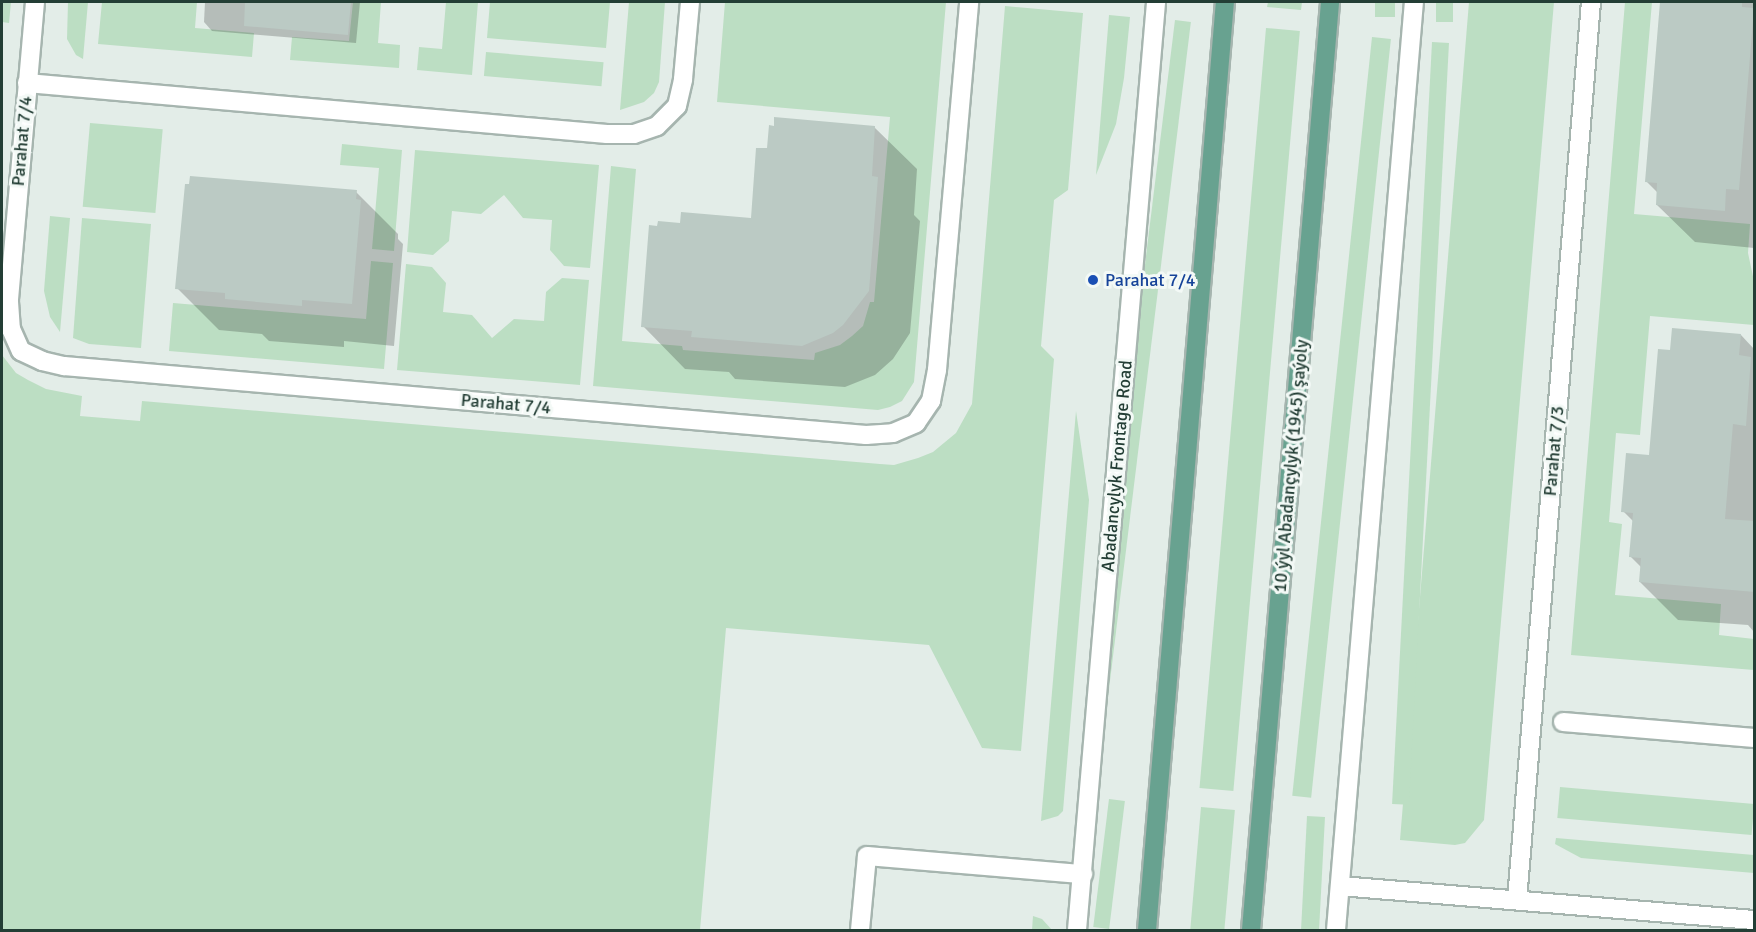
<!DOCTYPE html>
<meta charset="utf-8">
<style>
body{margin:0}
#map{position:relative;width:1756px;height:932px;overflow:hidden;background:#e3ede8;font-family:Signika,sans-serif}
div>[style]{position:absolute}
.green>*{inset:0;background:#bcdec3;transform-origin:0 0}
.shadow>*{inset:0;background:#0003}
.building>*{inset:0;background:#bbcac4}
.roads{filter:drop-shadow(2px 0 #a6b5af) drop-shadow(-2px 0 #a6b5af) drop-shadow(0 2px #a6b5af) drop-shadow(0 -2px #a6b5af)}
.minor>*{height:18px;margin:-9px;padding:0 9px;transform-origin:9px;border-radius:9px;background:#fff}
.major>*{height:18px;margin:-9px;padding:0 9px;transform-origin:9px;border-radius:9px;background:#68a290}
.dots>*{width:16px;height:16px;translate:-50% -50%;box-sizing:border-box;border:3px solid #f3f9f6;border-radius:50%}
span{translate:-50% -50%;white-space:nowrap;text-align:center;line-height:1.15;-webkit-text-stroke:6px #f3f9f6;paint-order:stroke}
.street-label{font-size:18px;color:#233e35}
.transit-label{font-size:18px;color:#164399}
.left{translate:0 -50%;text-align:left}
.frame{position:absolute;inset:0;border:3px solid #233e35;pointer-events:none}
</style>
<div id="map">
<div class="green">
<div style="clip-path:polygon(2px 2px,11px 2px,9px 23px,2px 22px)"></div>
<div style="clip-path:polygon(68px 2px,88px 2px,83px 59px,76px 55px,67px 39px)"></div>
<div style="clip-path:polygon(102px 2px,197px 2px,195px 28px,254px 33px,252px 57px,98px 44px)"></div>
<div style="clip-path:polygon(353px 2px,381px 2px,378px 43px,400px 45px,399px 68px,290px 60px,292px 37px,349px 41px)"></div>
<div style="clip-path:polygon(446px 2px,478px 2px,472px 75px,417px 70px,419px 47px,442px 49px)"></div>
<div style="clip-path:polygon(490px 2px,610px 2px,606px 48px,487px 38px)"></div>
<div style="clip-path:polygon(629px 2px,665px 2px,659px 82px,654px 93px,644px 102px,620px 110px)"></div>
<div style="clip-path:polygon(725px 2px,946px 2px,914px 382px,902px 401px,890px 407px,878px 410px,593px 386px,611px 166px,636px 169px,622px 341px,682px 346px,683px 350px,814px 360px,815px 353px,840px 345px,852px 336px,863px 326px,870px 302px,874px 302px,890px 117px,717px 102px)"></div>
<div style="clip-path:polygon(1268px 2px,1302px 2px,1301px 10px,1267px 7px)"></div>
<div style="left:1375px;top:2px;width:20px;height:15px"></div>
<div style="left:1436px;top:2px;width:17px;height:20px"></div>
<div style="clip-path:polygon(1469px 2px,1554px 2px,1484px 820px,1465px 843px,1455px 845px,1400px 840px)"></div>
<div style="clip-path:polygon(1625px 2px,1652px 2px,1634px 214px,1750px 224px,1748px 253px,1754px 281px,1754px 325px,1650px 316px,1640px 435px,1616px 433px,1609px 522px,1622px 524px,1615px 595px,1721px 604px,1719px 635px,1754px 639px,1754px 670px,1571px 655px)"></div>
<div style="clip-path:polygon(1005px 6px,1083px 13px,1068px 190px,1054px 200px,1041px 346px,1054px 359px,1021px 751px,982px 748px,929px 645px,726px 628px,700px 930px,2px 930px,2px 355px,16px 373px,28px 380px,46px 389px,82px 396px,80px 416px,140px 421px,142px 401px,880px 464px,894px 465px,918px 458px,933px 452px,956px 433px,972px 404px)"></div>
<div style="clip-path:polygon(1109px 15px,1130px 17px,1124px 78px,1116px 124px,1096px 175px)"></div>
<div style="left:1175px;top:20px;width:16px;height:763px;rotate:7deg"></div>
<div style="left:1266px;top:28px;width:34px;height:763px;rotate:5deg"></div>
<div style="left:1372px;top:37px;width:19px;height:763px;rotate:6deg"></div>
<div style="left:1432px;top:42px;width:17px;height:763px;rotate:3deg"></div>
<div style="left:486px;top:52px;width:118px;height:24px;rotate:5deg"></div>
<div style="left:90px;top:123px;width:73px;height:84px;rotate:5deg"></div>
<div style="clip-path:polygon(342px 144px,402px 150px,394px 251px,372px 249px,379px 168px,340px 165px)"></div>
<div style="clip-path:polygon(415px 150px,599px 165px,590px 268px,564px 266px,550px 250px,552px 220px,523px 218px,504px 195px,481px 214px,452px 211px,449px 241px,433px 255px,407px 252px)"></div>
<div style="clip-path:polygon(50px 216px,70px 218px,60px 332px,50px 317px,44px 291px)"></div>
<div style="clip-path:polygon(82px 218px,151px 224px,141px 348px,89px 344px,73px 338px)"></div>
<div style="clip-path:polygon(371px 261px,393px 263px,384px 369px,169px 351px,173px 303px,366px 319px)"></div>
<div style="clip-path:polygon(406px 264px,432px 267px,446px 283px,443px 312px,472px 315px,492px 338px,514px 319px,544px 321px,546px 292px,562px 278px,589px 280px,580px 385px,397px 370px)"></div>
<div style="clip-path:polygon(1076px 411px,1089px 500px,1063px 811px,1058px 816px,1041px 821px)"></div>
<div style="left:1560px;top:787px;width:195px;height:31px;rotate:5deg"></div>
<div style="left:1109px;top:799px;width:16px;height:129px;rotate:7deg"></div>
<div style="left:1201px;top:807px;width:34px;height:123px;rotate:5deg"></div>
<div style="left:1307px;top:816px;width:18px;height:114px;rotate:3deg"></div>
<div style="clip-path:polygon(1556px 838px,1754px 855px,1754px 873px,1581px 858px,1555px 844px)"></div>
<div style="clip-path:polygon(1033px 916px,1042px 919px,1052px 930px,1032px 930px)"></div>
</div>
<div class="shadow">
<div style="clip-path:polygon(205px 2px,360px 2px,356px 43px,212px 31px,204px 22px)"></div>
<div style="clip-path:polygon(1662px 2px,1754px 2px,1754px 248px,1695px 242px,1657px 205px,1658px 193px,1647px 182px)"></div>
<div style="clip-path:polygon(874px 127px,917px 169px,914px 215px,920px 221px,910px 333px,893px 359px,875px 375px,845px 387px,735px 379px,729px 372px,685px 369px,643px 326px,682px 225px,752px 220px,768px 150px)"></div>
<div style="clip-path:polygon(356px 192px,398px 234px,398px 239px,403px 244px,394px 346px,344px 341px,344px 347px,269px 341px,262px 334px,219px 330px,177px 288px)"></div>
<div style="clip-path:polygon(1741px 335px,1754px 349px,1754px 632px,1748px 625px,1678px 620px,1640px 582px,1642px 568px,1631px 557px,1634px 522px,1623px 511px,1651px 456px,1672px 352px)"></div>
</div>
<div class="building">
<div style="clip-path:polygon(245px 2px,351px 2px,348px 35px,244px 26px)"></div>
<div style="clip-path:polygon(1660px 2px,1742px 2px,1742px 7px,1754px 8px,1739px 190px,1726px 189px,1725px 211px,1656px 205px,1657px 183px,1645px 182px)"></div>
<div style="clip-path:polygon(774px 117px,875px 126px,872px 176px,878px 177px,869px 291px,843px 325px,833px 333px,802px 346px,691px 337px,692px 331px,641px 327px,649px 225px,657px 226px,658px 221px,680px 223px,681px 212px,751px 218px,756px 148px,767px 148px,769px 125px,774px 126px)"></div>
<div style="clip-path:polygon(190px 176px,357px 190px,356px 199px,361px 200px,352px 304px,302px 300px,302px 306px,225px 299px,225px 293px,175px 289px,185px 184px,189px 184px)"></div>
<div style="clip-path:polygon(1672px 328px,1741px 334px,1739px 355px,1751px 357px,1746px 426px,1733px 424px,1725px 519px,1755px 521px,1755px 592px,1639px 582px,1641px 558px,1629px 557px,1633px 513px,1621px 512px,1626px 453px,1649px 455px,1658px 349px,1670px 350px)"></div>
</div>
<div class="roads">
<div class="minor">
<div style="left:35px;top:2px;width:301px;rotate:95deg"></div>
<div style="left:9px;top:302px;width:27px;rotate:86deg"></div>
<div style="left:11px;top:329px;width:24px;rotate:66deg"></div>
<div style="left:21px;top:351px;width:23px;rotate:25deg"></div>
<div style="left:42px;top:361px;width:23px;rotate:13deg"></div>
<div style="left:64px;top:366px;width:805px;rotate:4.92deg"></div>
<div style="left:866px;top:435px;width:27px;rotate:-4deg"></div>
<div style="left:893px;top:433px;width:25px;rotate:-23deg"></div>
<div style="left:916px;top:423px;width:27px;rotate:-56deg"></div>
<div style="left:931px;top:401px;width:32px;rotate:-79deg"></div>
<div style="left:937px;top:370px;width:369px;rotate:-85deg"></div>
<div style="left:27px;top:83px;width:582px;rotate:5.03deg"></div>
<div style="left:607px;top:134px;width:27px"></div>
<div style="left:634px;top:134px;width:24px;rotate:-19deg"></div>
<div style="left:657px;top:126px;width:28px;rotate:-45deg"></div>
<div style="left:677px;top:106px;width:28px;rotate:-77deg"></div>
<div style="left:683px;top:79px;width:77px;rotate:-84.8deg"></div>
<div style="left:1563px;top:722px;width:192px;rotate:4.8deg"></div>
<div style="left:1340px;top:886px;width:415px;rotate:4.7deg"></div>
<div style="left:1517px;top:900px;width:901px;rotate:-85.29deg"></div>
<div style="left:860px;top:930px;width:74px;rotate:-84.6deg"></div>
<div style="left:867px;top:856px;width:217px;rotate:4.8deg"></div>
<div style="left:1077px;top:930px;width:931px;rotate:-85.13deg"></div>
<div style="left:1336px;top:930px;width:931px;rotate:-85.2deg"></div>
</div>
<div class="major">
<div style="left:1147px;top:930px;width:931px;rotate:-85.2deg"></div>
<div style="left:1251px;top:930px;width:931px;rotate:-85.13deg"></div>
</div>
</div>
<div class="dots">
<div style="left:1093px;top:280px;background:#1a4fb4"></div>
</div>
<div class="street-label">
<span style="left:22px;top:141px;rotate:-85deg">Parahat 7/4</span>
<span style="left:506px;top:404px;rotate:5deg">Parahat 7/4</span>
<span style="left:1554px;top:451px;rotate:-85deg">Parahat 7/3</span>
<span style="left:1117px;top:466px;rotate:-85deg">Abadancylyk Frontage Road</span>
<span style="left:1291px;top:466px;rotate:-85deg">10 ýyl Abadançylyk (1945) şaýoly</span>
</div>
<div class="transit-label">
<span class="left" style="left:1105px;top:280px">Parahat 7/4</span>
</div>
<div class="frame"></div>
</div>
